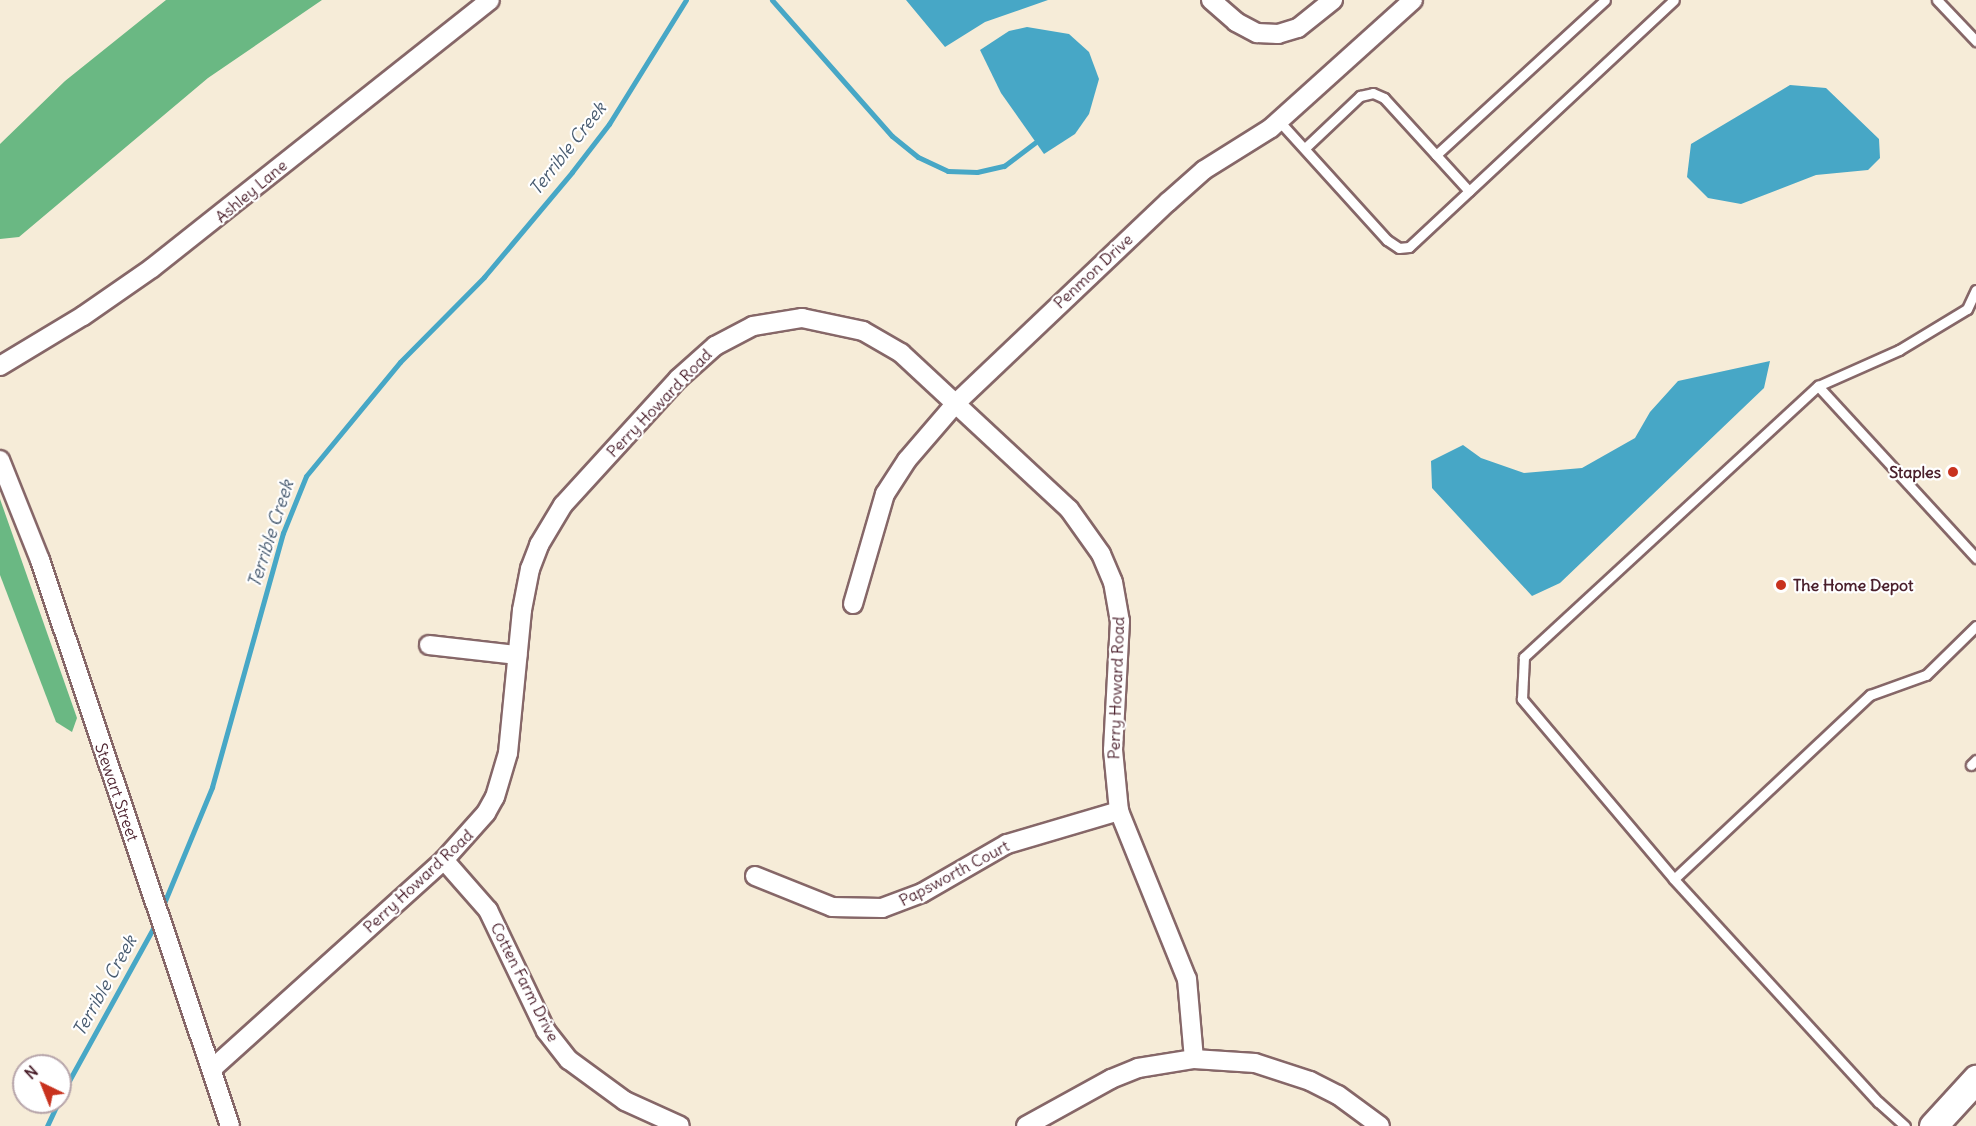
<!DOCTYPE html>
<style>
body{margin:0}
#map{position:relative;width:1976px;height:1126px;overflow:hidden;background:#f6ecd8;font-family:Delius,sans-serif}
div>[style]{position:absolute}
.forest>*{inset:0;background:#6ab883}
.water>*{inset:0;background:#47a7c6}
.stream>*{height:5px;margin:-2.5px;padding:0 2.5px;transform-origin:2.5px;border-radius:2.5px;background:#47a7c6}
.roads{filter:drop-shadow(2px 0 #866768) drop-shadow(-2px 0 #866768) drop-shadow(0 2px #866768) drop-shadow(0 -2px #866768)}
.service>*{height:9px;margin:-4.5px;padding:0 4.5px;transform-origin:4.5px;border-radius:4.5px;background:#fff}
.minor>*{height:18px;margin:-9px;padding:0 9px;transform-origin:9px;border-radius:9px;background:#fff}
.secondary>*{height:27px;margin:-13.5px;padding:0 13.5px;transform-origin:13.5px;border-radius:13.5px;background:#fff}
.dots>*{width:16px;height:16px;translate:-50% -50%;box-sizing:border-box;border:3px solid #fff;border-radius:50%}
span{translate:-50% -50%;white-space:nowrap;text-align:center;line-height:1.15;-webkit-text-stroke:4.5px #fff;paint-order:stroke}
.street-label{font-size:16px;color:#4a1f2b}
.poi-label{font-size:16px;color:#4a1f2b;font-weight:700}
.right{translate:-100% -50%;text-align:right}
.left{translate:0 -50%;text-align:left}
.water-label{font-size:18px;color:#495c71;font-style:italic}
.north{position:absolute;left:12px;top:1054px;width:60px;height:60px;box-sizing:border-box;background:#fff;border:2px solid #b7a5aa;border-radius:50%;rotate:317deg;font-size:16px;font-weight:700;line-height:24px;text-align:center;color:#4a1f2b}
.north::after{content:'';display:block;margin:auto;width:21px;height:27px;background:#c8321e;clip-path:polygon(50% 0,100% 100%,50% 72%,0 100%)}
</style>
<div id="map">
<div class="forest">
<div style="clip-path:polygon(166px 0,322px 0,208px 78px,19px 237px,0 239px,0 144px,65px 81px)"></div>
<div style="clip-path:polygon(0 499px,77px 718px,72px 732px,56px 722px,0 575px)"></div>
</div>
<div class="water">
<div style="clip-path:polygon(906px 0,1048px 0,985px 22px,945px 47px)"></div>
<div style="clip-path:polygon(1027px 27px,1069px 34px,1089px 52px,1099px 79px,1089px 114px,1075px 134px,1044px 154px,1001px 93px,980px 50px,1009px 31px)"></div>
<div style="clip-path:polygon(1790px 85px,1826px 88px,1879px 139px,1880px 158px,1868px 170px,1816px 175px,1741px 204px,1708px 198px,1687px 177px,1691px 144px)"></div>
<div style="clip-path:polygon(1770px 361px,1764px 388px,1560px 583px,1532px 596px,1432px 488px,1431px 461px,1463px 445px,1481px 458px,1524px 473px,1582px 468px,1635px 438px,1650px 412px,1678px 381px)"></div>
</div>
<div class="stream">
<div style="left:772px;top:0;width:181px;rotate:48.6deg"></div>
<div style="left:892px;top:136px;width:33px;rotate:39deg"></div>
<div style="left:918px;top:157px;width:33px;rotate:25deg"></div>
<div style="left:948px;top:171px;width:29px;rotate:2deg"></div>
<div style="left:977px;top:172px;width:28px;rotate:-13deg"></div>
<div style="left:1004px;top:166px;width:39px;rotate:-37deg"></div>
<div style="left:162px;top:908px;width:131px;rotate:-67.5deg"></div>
<div style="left:212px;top:787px;width:264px;rotate:-74.4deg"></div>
<div style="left:283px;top:533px;width:61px;rotate:-68deg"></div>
<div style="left:306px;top:476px;width:148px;rotate:-50.5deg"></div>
<div style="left:400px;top:362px;width:120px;rotate:-45.3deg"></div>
<div style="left:484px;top:277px;width:137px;rotate:-50deg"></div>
<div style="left:572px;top:172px;width:61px;rotate:-52.4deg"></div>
<div style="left:609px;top:124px;width:146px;rotate:-58.2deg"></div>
<div style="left:60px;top:1097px;width:199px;rotate:-61.1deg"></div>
<div style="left:47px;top:1126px;width:26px;rotate:-65deg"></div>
</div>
<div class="roads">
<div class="service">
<div style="left:1937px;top:0;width:57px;rotate:46.4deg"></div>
<div style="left:1279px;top:121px;width:161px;rotate:47.8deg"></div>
<div style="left:1387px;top:240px;width:14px;rotate:34deg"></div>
<div style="left:1399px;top:248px;width:10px;rotate:-6deg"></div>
<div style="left:1409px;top:247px;width:362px;rotate:-43deg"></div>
<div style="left:1305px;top:148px;width:76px;rotate:-43.4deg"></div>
<div style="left:1360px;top:96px;width:13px;rotate:-13deg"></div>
<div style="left:1373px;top:93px;width:12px;rotate:24deg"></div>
<div style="left:1384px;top:98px;width:126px;rotate:47.6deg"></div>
<div style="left:1436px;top:155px;width:229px;rotate:-42.5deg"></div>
<div style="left:1818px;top:386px;width:234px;rotate:47.4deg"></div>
<div style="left:1971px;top:765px;width:7px;rotate:-45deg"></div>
<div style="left:1674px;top:879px;width:269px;rotate:-43.2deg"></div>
<div style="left:1870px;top:695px;width:59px;rotate:-19.7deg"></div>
<div style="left:1926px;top:675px;width:70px;rotate:-44.4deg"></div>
<div style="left:1905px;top:1126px;width:36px;rotate:-138deg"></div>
<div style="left:1878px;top:1102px;width:302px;rotate:-132.5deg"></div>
<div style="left:1674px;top:879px;width:236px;rotate:-130.2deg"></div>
<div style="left:1522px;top:699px;width:42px;rotate:-87.3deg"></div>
<div style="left:1524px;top:657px;width:400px;rotate:-42.7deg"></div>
<div style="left:1818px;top:386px;width:89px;rotate:-24deg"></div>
<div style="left:1899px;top:350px;width:79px;rotate:-31.1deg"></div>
<div style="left:1967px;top:309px;width:21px;rotate:-65deg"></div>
</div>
<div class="minor">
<div style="left:1211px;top:0;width:33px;rotate:41deg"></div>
<div style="left:1236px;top:22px;width:24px;rotate:28deg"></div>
<div style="left:1257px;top:33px;width:21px;rotate:3deg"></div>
<div style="left:1278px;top:34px;width:21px;rotate:-17deg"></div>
<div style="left:1298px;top:28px;width:45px;rotate:-38.7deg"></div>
<div style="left:0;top:366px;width:97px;rotate:-31.1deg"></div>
<div style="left:83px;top:316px;width:84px;rotate:-34.8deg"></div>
<div style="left:152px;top:268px;width:431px;rotate:-38.4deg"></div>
<div style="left:0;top:460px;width:108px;rotate:68.2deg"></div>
<div style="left:40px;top:560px;width:597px;rotate:71.44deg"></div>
<div style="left:853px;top:604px;width:115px;rotate:-73.8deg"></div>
<div style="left:885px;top:494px;width:40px;rotate:-57.1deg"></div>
<div style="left:907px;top:460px;width:75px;rotate:-49.3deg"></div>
<div style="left:956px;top:403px;width:292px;rotate:-43.5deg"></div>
<div style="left:1168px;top:202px;width:48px;rotate:-41.6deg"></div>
<div style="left:1204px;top:170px;width:79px;rotate:-32.1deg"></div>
<div style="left:1271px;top:128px;width:191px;rotate:-42deg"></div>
<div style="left:429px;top:645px;width:89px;rotate:6.5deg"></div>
<div style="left:444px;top:860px;width:67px;rotate:48.7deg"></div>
<div style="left:488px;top:910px;width:134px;rotate:64.4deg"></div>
<div style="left:546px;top:1031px;width:37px;rotate:52deg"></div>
<div style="left:569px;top:1060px;width:69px;rotate:36.2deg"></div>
<div style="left:625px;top:1101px;width:60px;rotate:24.4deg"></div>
<div style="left:755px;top:876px;width:83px;rotate:21.9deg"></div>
<div style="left:832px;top:907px;width:50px;rotate:1.1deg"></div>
<div style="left:882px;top:908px;width:43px;rotate:-20.6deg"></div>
<div style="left:922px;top:893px;width:98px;rotate:-30deg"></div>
<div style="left:1007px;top:844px;width:117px;rotate:-16.4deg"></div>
<div style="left:213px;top:1068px;width:311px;rotate:-42deg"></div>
<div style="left:444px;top:860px;width:63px;rotate:-48.2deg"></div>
<div style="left:486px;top:813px;width:18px;rotate:-61deg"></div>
<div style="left:495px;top:797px;width:46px;rotate:-73.5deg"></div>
<div style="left:508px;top:753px;width:144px;rotate:-84.4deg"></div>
<div style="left:522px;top:610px;width:42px;rotate:-79deg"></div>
<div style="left:530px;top:569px;width:26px;rotate:-69deg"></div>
<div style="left:539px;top:545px;width:47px;rotate:-59deg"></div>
<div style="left:563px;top:505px;width:171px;rotate:-47.6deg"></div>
<div style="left:678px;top:379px;width:50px;rotate:-41.7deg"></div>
<div style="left:715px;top:346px;width:43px;rotate:-27.8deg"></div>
<div style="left:753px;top:326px;width:50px;rotate:-9.3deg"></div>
<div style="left:802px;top:318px;width:62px;rotate:12deg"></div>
<div style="left:863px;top:331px;width:44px;rotate:30.1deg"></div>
<div style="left:901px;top:353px;width:229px;rotate:42.9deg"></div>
<div style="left:1069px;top:509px;width:55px;rotate:54.6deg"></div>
<div style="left:1101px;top:554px;width:30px;rotate:67deg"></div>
<div style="left:1113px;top:582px;width:40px;rotate:80deg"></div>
<div style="left:1120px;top:621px;width:129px;rotate:93.1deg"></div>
<div style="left:1113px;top:750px;width:61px;rotate:84.4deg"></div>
<div style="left:1119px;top:811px;width:181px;rotate:68deg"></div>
<div style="left:1187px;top:979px;width:80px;rotate:85deg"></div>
<div style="left:1026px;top:1126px;width:97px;rotate:-28.9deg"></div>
<div style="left:1111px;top:1079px;width:29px;rotate:-22deg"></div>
<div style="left:1138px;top:1068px;width:57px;rotate:-9.1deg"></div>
<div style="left:1194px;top:1059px;width:61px;rotate:3.8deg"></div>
<div style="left:1255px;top:1063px;width:58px;rotate:18.1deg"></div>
<div style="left:1310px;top:1081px;width:31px;rotate:27deg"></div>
<div style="left:1338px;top:1095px;width:52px;rotate:36.4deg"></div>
</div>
<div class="secondary">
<div style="left:1933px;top:1126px;width:64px;rotate:-47.5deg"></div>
</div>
</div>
<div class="dots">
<div style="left:1953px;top:472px;background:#c8321e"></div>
<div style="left:1781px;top:585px;background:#c8321e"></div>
</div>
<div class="street-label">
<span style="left:251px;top:191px;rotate:-40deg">Ashley Lane</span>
<span style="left:1093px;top:271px;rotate:-43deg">Penmon Drive</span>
<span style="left:659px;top:403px;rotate:-46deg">Perry Howard Road</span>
<span style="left:1116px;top:688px;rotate:-88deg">Perry Howard Road</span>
<span style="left:117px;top:792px;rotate:71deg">Stewart Street</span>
<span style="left:954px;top:873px;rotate:-28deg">Papsworth Court</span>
<span style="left:418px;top:881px;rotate:-43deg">Perry Howard Road</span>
<span style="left:525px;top:982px;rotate:63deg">Cotten Farm Drive</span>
</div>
<div class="poi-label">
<span class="right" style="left:1941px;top:472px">Staples</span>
<span class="left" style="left:1793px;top:585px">The Home Depot</span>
</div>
<div class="water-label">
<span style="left:568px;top:149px;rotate:-52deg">Terrible Creek</span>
<span style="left:271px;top:534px;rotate:-72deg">Terrible Creek</span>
<span style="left:105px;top:986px;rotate:-61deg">Terrible Creek</span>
</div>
<div class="north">N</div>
</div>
